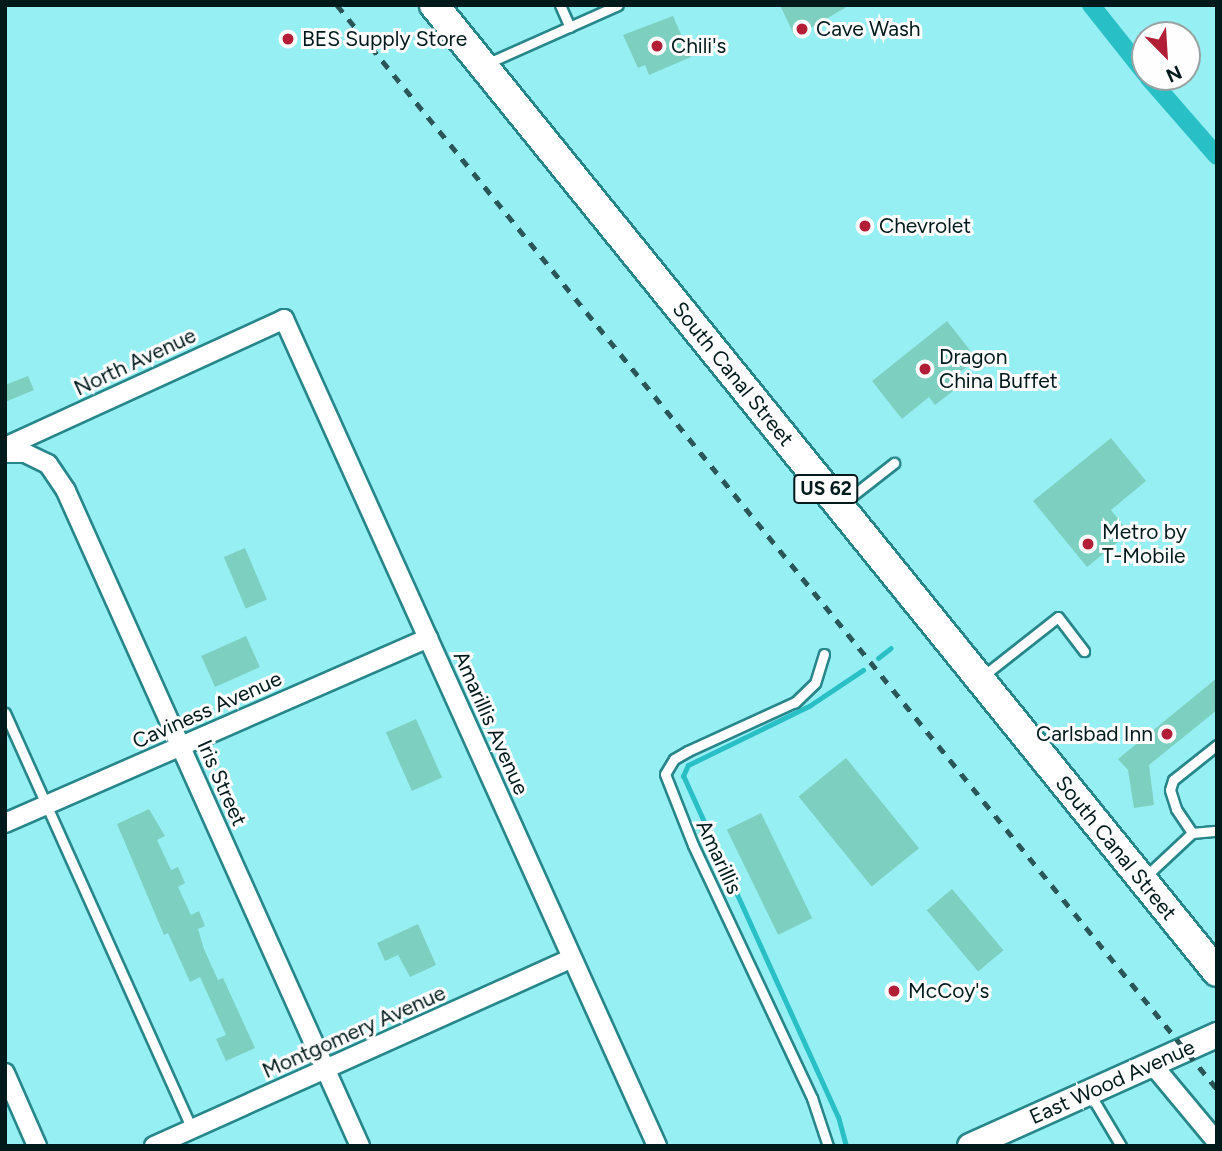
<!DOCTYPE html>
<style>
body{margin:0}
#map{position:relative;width:1222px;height:1151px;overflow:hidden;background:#96eff3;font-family:Figtree,sans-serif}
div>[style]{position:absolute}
.stream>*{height:5px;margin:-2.5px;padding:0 2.5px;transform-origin:2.5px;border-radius:2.5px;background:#28c0c6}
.canal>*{height:18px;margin:-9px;padding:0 9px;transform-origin:9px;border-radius:9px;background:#28c0c6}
.building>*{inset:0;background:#7dd0bf;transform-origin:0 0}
.roads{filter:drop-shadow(2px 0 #27868a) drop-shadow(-2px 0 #27868a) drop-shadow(0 2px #27868a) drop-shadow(0 -2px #27868a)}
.service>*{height:9px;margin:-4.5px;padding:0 4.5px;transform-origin:4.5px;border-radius:4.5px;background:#fff}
.minor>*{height:18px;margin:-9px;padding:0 9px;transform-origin:9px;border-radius:9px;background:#fff}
.secondary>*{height:24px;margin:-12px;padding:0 12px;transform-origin:12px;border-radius:12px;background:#fff}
.trunk>*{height:28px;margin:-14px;padding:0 14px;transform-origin:14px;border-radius:14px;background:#fff}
.rail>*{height:5px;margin-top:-2.5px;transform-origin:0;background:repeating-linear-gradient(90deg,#2b5658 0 9px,transparent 0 18px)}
.dots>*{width:19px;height:19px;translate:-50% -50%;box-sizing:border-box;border:4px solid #fefefe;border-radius:50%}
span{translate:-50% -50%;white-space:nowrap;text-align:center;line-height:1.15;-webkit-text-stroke:6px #fefefe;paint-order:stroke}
.shield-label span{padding:2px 5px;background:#fefefe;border:2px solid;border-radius:5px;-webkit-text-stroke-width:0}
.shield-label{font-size:19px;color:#00191a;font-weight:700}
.poi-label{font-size:21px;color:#00191a}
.left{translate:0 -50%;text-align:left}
.right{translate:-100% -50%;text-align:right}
.street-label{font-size:21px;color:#00191a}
.frame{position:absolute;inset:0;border:7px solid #00191a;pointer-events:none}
.north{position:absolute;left:1131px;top:21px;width:70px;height:70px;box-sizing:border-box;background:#fefefe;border:2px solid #98a2a3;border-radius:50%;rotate:156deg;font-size:19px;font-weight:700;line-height:28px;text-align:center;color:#00191a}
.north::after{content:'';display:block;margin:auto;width:24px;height:32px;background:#b11e36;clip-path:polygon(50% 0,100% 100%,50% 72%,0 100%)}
</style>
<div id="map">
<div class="stream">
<div style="left:878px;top:658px;width:16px;rotate:-38deg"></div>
<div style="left:846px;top:1146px;width:30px;rotate:-105deg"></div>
<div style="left:838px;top:1117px;width:375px;rotate:-114.4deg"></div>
<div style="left:683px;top:776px;width:12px;rotate:-66deg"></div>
<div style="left:688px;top:765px;width:135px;rotate:-26deg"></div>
<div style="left:809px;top:706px;width:65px;rotate:-33.7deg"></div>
</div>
<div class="canal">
<div style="left:1091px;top:5px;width:87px;rotate:51.5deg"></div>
<div style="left:1148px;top:77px;width:105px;rotate:48.9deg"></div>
</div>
<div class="building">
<div style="clip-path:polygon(780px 5px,850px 5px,795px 37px)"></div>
<div style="clip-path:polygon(673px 16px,691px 57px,649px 75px,645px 65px,638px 68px,623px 35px)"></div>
<div style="clip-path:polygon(947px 321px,977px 359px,950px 380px,957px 388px,935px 405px,929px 397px,902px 419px,872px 381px)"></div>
<div style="clip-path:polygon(28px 376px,34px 390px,5px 402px,5px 385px)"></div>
<div style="clip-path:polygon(1111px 438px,1146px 481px,1111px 510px,1129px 533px,1087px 567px,1033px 501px)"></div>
<div style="left:245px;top:548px;width:56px;height:23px;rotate:67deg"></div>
<div style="left:246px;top:636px;width:34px;height:49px;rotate:66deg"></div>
<div style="clip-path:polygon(1217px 678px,1217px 710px,1149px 765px,1154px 805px,1134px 808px,1128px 770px,1118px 759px)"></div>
<div style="left:416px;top:719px;width:64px;height:33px;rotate:66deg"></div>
<div style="left:846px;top:758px;width:116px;height:61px;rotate:51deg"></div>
<div style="clip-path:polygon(149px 809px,165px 836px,157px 840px,171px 870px,178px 867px,185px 883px,178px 887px,191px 915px,199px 911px,205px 926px,198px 929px,204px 949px,218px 980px,223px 978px,255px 1048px,226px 1061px,216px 1039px,226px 1035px,200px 977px,190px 982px,168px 933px,164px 935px,117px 824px)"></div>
<div style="left:761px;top:813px;width:117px;height:38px;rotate:64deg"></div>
<div style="left:952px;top:889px;width:80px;height:33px;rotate:50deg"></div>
<div style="clip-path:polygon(418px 924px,436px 965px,410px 977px,398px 955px,385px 961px,377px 943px)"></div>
</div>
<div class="roads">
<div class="service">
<div style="left:560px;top:5px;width:24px;rotate:66deg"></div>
<div style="left:488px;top:63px;width:142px;rotate:-24deg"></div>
<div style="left:843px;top:503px;width:65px;rotate:-38.1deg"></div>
<div style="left:824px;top:654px;width:30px;rotate:107deg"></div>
<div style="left:815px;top:683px;width:28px;rotate:136deg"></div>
<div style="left:795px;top:702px;width:118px;rotate:155.4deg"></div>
<div style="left:688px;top:751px;width:16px;rotate:150deg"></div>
<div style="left:674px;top:759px;width:17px;rotate:121deg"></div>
<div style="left:665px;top:774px;width:76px;rotate:68.5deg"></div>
<div style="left:693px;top:845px;width:280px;rotate:64.8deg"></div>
<div style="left:812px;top:1098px;width:51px;rotate:71.6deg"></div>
<div style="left:983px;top:676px;width:95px;rotate:-38.2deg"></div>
<div style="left:1058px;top:617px;width:43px;rotate:52.6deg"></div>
<div style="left:5px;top:713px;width:456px;rotate:65.8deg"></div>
<div style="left:1217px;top:745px;width:56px;rotate:141.5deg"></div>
<div style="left:1173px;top:780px;width:10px;rotate:107deg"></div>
<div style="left:1170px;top:790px;width:20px;rotate:72deg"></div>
<div style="left:1176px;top:809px;width:29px;rotate:56deg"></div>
<div style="left:1192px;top:833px;width:25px;rotate:-5deg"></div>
<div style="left:1146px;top:876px;width:63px;rotate:-43.1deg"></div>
<div style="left:1090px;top:1094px;width:61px;rotate:59.2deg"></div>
</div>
<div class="minor">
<div style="left:5px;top:447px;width:307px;rotate:-24.6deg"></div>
<div style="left:284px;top:319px;width:907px;rotate:65.72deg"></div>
<div style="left:5px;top:453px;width:20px"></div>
<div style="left:25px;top:453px;width:25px;rotate:26deg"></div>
<div style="left:48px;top:464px;width:32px;rotate:56deg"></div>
<div style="left:66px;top:491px;width:718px;rotate:65.83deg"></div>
<div style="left:5px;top:823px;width:462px;rotate:-23.6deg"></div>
<div style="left:1152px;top:1064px;width:102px;rotate:50.2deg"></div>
<div style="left:5px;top:1073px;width:80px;rotate:66.3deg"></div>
<div style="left:154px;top:1146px;width:458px;rotate:-24.2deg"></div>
</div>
<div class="secondary">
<div style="left:970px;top:1146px;width:271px;rotate:-24.2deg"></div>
</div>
<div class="trunk">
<div style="left:434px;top:5px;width:1244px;rotate:51deg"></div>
</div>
</div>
<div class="rail">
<div style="left:337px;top:5px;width:1396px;rotate:50.93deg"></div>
</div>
<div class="dots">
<div style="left:802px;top:29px;background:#b11e36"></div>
<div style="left:288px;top:39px;background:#b11e36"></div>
<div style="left:657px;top:46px;background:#b11e36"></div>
<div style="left:865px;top:226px;background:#b11e36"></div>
<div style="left:925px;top:369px;background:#b11e36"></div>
<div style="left:1088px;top:544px;background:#b11e36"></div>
<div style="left:1167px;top:734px;background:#b11e36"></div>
<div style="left:894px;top:991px;background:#b11e36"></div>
</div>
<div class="shield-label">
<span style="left:826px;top:489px">US 62</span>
</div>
<div class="poi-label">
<span class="left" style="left:816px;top:29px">Cave Wash</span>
<span class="left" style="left:302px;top:39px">BES Supply Store</span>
<span class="left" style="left:671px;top:46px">Chili's</span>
<span class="left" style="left:879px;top:226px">Chevrolet</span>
<span class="left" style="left:939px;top:369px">Dragon<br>China Buffet</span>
<span class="left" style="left:1102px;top:544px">Metro by<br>T-Mobile</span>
<span class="right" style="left:1153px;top:734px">Carlsbad Inn</span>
<span class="left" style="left:908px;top:991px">McCoy's</span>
</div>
<div class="street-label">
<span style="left:135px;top:362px;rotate:-25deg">North Avenue</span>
<span style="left:733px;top:374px;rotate:51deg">South Canal Street</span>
<span style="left:207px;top:710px;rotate:-24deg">Caviness Avenue</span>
<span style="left:491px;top:723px;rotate:66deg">Amarillis Avenue</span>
<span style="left:222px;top:783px;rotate:66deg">Iris Street</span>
<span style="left:1116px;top:848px;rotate:51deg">South Canal Street</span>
<span style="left:719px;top:857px;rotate:65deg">Amarillis</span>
<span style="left:354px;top:1032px;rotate:-24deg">Montgomery Avenue</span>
<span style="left:1112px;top:1082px;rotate:-24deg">East Wood Avenue</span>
</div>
<div class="frame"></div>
<div class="north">N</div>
</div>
